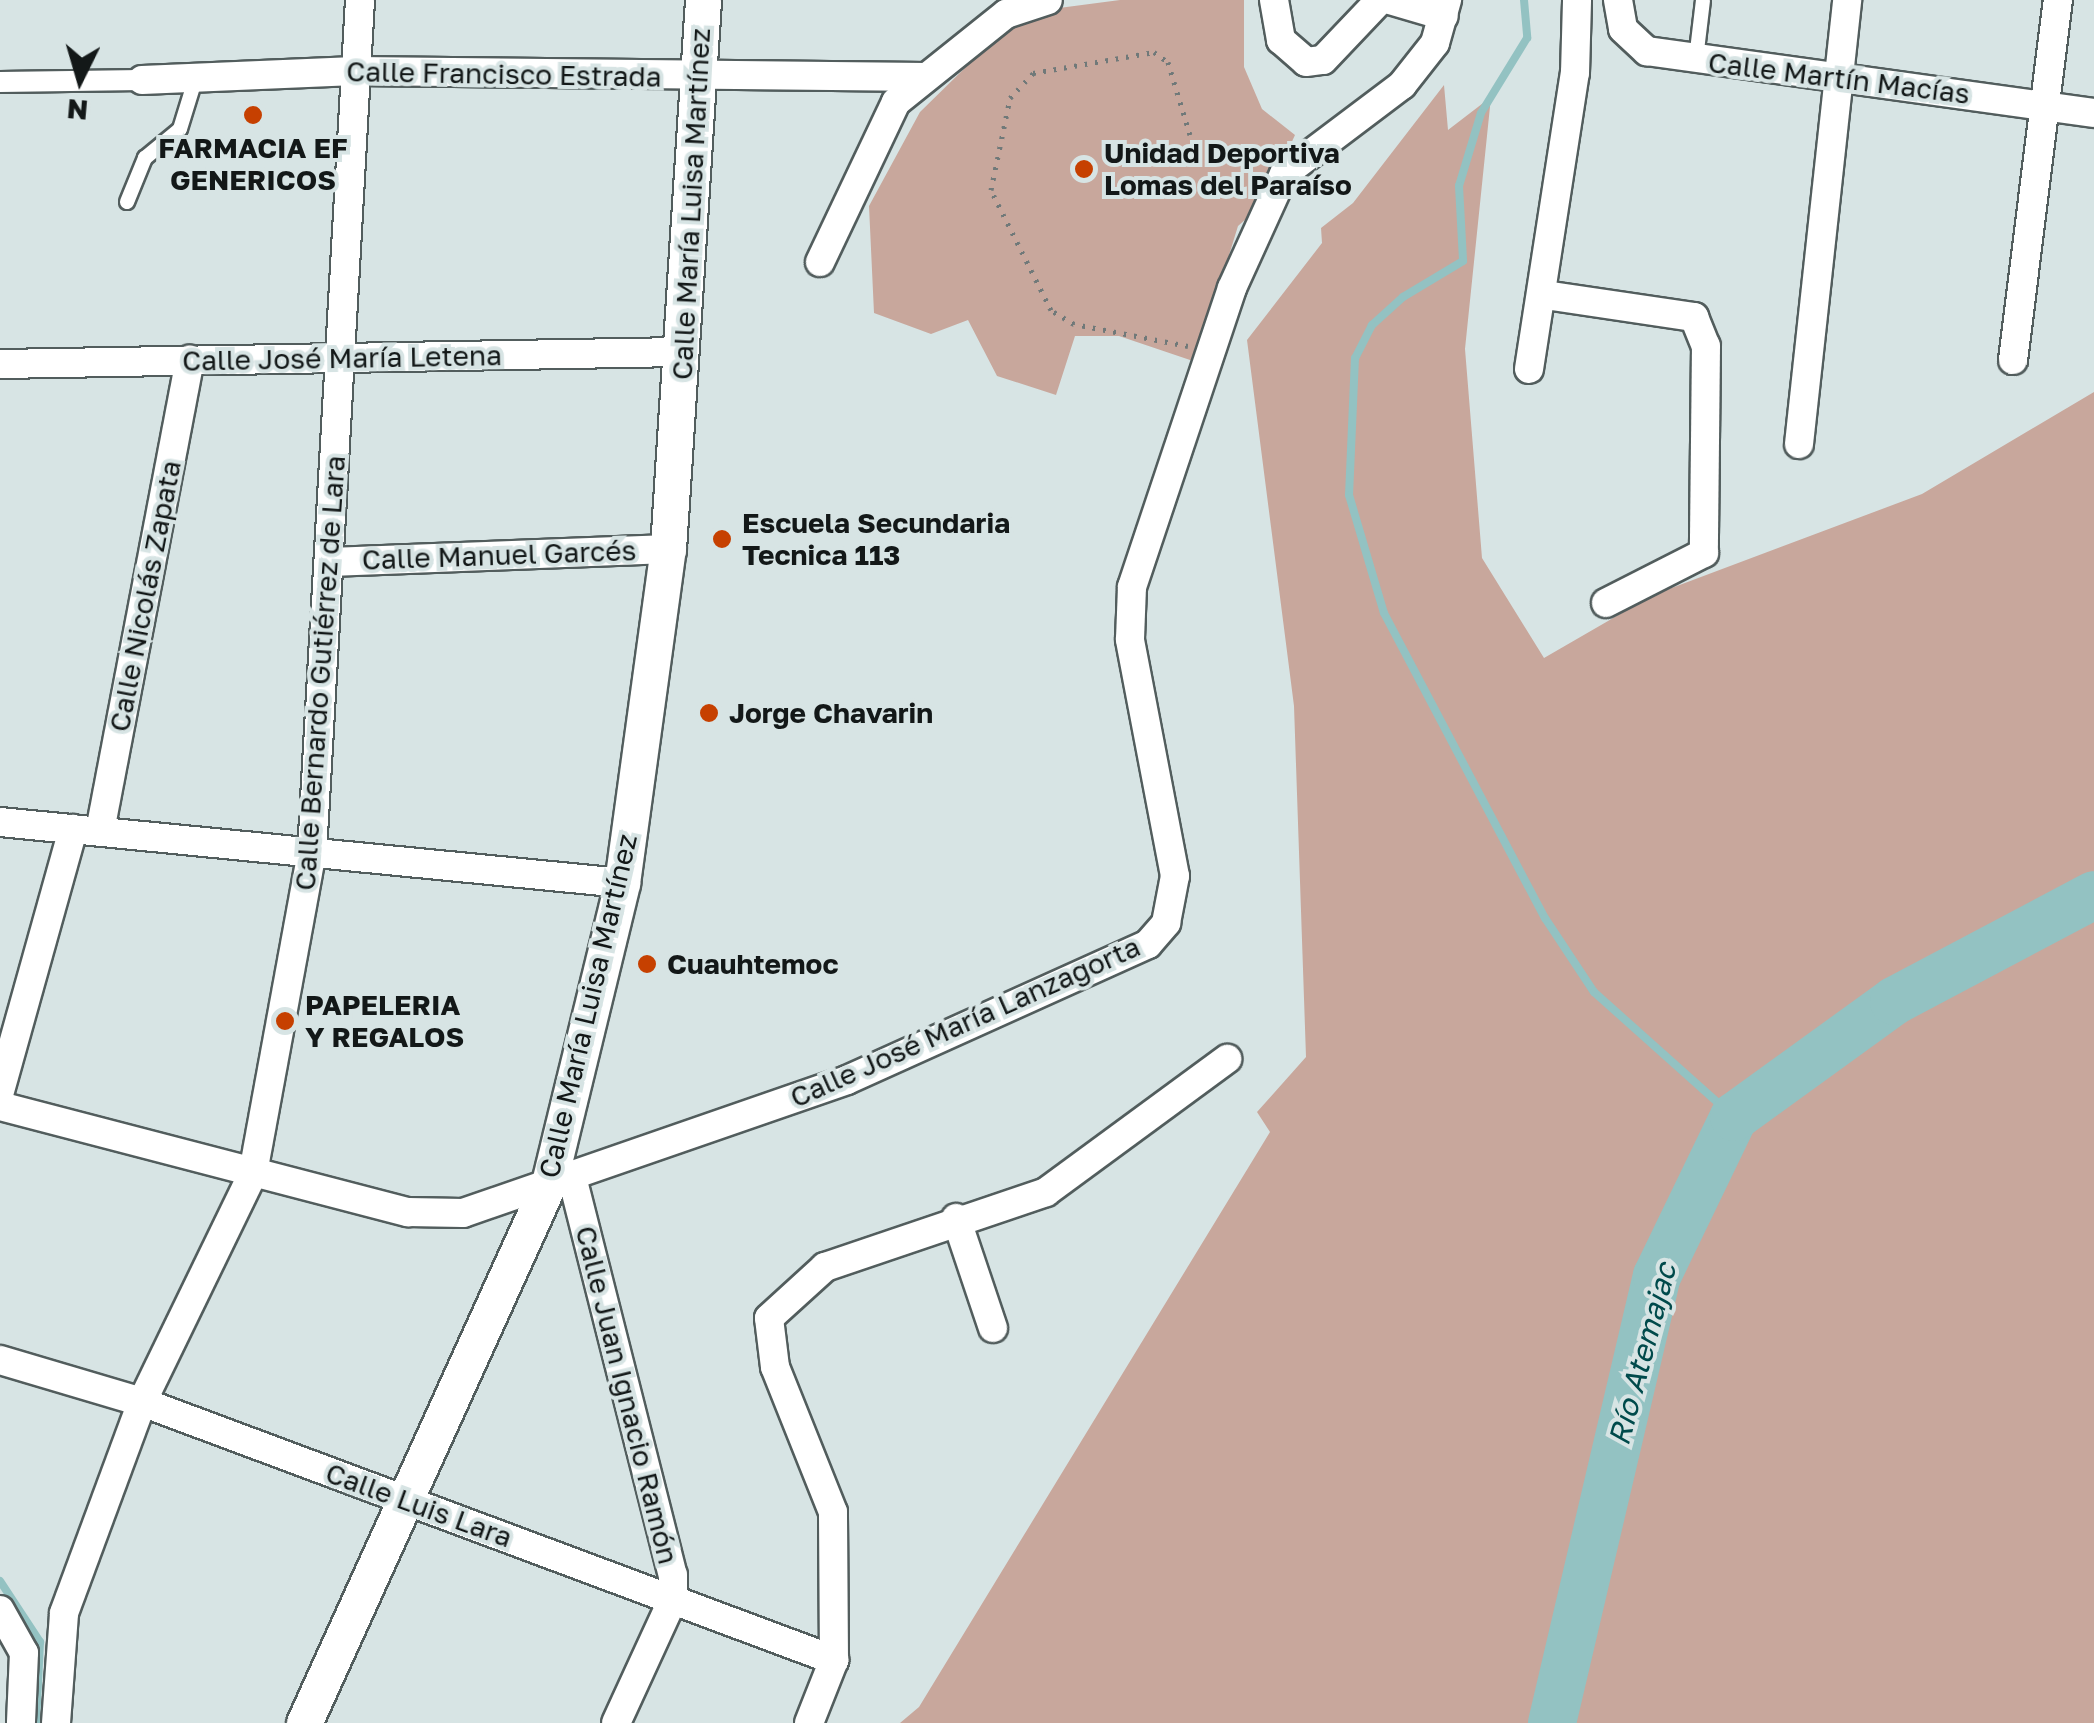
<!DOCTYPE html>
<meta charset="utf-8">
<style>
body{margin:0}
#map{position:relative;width:2094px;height:1723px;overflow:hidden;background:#d7e4e4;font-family:"Golos Text",sans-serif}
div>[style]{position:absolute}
.green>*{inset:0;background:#c8a79c}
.stream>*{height:8px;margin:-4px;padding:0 4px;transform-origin:4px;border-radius:4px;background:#93c2c2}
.river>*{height:48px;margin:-24px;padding:0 24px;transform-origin:24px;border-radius:24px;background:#93c2c2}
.path>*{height:5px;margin-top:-2.5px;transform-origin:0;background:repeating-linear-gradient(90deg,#707979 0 2.5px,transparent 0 10.5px)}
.roads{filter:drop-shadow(2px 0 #525d5d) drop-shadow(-2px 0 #525d5d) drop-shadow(0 2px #525d5d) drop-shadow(0 -2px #525d5d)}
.service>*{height:14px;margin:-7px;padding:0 7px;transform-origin:7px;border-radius:7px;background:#fff}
.pedestrian>*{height:20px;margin:-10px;padding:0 10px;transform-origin:10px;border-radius:10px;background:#fff}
.minor>*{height:28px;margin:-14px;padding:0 14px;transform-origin:14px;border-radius:14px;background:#fff}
.tertiary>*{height:35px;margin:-17.5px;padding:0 17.5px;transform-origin:17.5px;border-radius:17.5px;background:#fff}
.dots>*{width:28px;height:28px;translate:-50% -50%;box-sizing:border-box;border:5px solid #d7e4e4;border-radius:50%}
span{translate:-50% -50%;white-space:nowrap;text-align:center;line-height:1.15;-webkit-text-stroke:8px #d7e4e4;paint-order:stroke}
.street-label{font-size:28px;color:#131818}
.poi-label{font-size:28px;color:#131818;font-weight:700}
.left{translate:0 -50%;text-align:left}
.water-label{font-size:30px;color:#004a4b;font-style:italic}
.north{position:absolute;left:30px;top:30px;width:100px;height:100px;-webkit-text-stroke:8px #d7e4e4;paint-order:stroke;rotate:185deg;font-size:28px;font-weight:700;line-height:40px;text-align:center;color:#131818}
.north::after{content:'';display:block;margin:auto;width:35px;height:45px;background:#131818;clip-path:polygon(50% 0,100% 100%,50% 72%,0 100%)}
</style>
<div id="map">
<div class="green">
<div style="clip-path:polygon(1120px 0,1244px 0,1244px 67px,1262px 109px,1295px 135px,1263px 204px,1238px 226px,1196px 362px,1119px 336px,1075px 336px,1056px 395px,997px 376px,968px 320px,931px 334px,874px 313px,869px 206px,920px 112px,1021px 13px)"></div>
<div style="clip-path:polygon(1444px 85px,1448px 130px,1491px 97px,1465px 349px,1482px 558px,1544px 658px,1653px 595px,1922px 494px,2094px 392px,2094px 1723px,900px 1723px,919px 1707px,1270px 1132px,1257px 1112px,1306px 1057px,1294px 706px,1247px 340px,1322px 243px,1321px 228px,1353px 203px)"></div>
</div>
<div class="stream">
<div style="left:1524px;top:0;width:38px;rotate:85deg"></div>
<div style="left:1527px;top:38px;width:88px;rotate:121.5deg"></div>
<div style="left:1481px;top:113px;width:76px;rotate:106.8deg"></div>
<div style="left:1459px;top:186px;width:75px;rotate:86.9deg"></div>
<div style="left:1463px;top:261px;width:70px;rotate:149deg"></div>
<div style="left:1403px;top:297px;width:42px;rotate:137.9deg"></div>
<div style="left:1372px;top:325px;width:37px;rotate:117deg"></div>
<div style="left:1355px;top:358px;width:137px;rotate:92.5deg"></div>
<div style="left:1349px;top:495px;width:123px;rotate:73.5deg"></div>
<div style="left:1384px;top:613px;width:345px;rotate:62.2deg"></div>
<div style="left:1545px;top:918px;width:89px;rotate:56.5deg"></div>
<div style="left:1594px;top:992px;width:188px;rotate:41.8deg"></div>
<div style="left:0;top:1581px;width:73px;rotate:56.7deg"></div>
<div style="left:40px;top:1642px;width:81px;rotate:92.8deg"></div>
</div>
<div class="river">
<div style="left:1552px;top:1723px;width:459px;rotate:-76.8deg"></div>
<div style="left:1657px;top:1276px;width:177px;rotate:-64.2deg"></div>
<div style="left:1734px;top:1117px;width:198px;rotate:-35.9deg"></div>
<div style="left:1894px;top:1001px;width:226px;rotate:-27.9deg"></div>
</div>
<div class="path">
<div style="left:1188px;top:346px;width:116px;rotate:-169.1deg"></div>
<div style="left:1074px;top:324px;width:27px;rotate:-149deg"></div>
<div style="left:1051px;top:310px;width:134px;rotate:-116.6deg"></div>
<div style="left:991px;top:190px;width:94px;rotate:-78.3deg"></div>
<div style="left:1010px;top:98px;width:34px;rotate:-47deg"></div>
<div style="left:1033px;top:73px;width:123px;rotate:-9.8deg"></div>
<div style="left:1154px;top:52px;width:17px;rotate:36deg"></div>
<div style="left:1168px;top:62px;width:76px;rotate:73.2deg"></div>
</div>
<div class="roads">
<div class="service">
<div style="left:1696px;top:59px;width:59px;rotate:-83.2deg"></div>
<div style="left:127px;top:202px;width:48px;rotate:-67.8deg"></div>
<div style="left:145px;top:158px;width:45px;rotate:-39.6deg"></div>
<div style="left:180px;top:129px;width:54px;rotate:-72.9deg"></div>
</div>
<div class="pedestrian">
<div style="left:0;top:82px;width:142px;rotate:-0.8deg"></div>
</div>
<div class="minor">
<div style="left:1274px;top:0;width:41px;rotate:80.1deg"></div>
<div style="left:1281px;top:40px;width:33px;rotate:41deg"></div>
<div style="left:1306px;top:62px;width:17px;rotate:-7deg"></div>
<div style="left:1323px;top:60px;width:83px;rotate:-46.5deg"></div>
<div style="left:1390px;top:0;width:56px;rotate:16.5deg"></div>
<div style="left:1618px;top:0;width:29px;rotate:80deg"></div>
<div style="left:1623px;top:29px;width:33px;rotate:43deg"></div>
<div style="left:1647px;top:51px;width:451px;rotate:7.9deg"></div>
<div style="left:142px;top:80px;width:213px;rotate:-2.4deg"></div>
<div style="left:355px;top:71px;width:571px;rotate:0.6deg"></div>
<div style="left:820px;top:262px;width:177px;rotate:-64.6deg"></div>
<div style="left:896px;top:102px;width:141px;rotate:-38.7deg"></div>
<div style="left:1006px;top:14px;width:44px;rotate:-18.4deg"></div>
<div style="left:1545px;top:295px;width:151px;rotate:8.4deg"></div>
<div style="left:1694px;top:317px;width:31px;rotate:68deg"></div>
<div style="left:1706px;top:346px;width:207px;rotate:90.6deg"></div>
<div style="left:1704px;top:553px;width:110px;rotate:153deg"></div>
<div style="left:2013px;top:360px;width:363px;rotate:-82.9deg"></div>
<div style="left:0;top:364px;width:683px;rotate:-1.01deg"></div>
<div style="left:1529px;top:369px;width:300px;rotate:-81.2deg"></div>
<div style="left:1575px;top:73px;width:73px;rotate:-88.4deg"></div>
<div style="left:1799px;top:444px;width:447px;rotate:-83.8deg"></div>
<div style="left:331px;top:562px;width:337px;rotate:-2.2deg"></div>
<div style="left:0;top:822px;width:625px;rotate:5.6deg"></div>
<div style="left:100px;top:831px;width:480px;rotate:-79.2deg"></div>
<div style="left:0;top:1091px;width:272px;rotate:-74.4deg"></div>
<div style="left:0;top:1106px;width:422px;rotate:14.6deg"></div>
<div style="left:408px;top:1212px;width:55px;rotate:1deg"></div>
<div style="left:463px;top:1213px;width:406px;rotate:-19.1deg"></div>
<div style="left:847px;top:1080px;width:330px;rotate:-24.3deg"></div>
<div style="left:1148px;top:944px;width:28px;rotate:-49deg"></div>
<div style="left:1166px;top:923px;width:48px;rotate:-79.2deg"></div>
<div style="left:1175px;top:876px;width:241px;rotate:-100.8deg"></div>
<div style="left:1130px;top:639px;width:52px;rotate:-87.8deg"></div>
<div style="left:1132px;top:587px;width:315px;rotate:-71.5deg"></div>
<div style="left:1232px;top:288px;width:125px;rotate:-65.5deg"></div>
<div style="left:1284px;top:174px;width:148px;rotate:-37deg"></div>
<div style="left:1402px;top:85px;width:53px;rotate:-51.8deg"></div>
<div style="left:1435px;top:43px;width:45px;rotate:-74.4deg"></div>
<div style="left:572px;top:1177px;width:411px;rotate:75.8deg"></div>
<div style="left:673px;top:1575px;width:24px;rotate:90deg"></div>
<div style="left:673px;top:1599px;width:136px;rotate:114.7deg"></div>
<div style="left:956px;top:1218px;width:116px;rotate:71.4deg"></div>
<div style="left:0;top:1360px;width:148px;rotate:16.5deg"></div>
<div style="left:142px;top:1402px;width:739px;rotate:20.45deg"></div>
<div style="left:0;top:1610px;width:49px;rotate:60.8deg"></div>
<div style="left:24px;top:1653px;width:70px;rotate:92.5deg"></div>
<div style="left:56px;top:1723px;width:110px;rotate:-85.8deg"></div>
<div style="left:64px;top:1613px;width:225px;rotate:-69.7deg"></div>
<div style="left:142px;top:1402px;width:254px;rotate:-64.1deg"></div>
<div style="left:253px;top:1173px;width:325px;rotate:-79.6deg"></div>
<div style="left:312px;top:853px;width:854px;rotate:-86.78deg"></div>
<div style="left:809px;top:1723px;width:68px;rotate:-68.4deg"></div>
<div style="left:834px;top:1660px;width:148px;rotate:-90.4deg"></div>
<div style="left:833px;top:1512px;width:156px;rotate:-111.8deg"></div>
<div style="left:775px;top:1367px;width:49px;rotate:-97deg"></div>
<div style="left:769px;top:1318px;width:76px;rotate:-42.3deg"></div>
<div style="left:825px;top:1267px;width:233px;rotate:-18.7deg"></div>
<div style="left:1046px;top:1192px;width:225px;rotate:-36.3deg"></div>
</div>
<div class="tertiary">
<div style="left:304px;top:1723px;width:593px;rotate:-65.6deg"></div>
<div style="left:549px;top:1183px;width:309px;rotate:-76.3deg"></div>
<div style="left:622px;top:883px;width:337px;rotate:-82.2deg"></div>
<div style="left:668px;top:549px;width:550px;rotate:-86.35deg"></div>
</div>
</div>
<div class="dots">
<div style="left:253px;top:115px;background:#c64000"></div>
<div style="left:1084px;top:169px;background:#c64000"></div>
<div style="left:722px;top:539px;background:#c64000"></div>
<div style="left:709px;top:713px;background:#c64000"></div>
<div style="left:647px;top:964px;background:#c64000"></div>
<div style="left:285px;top:1021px;background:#c64000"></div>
</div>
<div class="street-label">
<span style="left:504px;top:74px;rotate:1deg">Calle Francisco Estrada</span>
<span style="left:1839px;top:78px;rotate:7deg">Calle Martín Macías</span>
<span style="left:691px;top:204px;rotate:-87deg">Calle María Luisa Martínez</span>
<span style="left:342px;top:358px;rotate:-1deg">Calle José María Letena</span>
<span style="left:499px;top:555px;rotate:-2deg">Calle Manuel Garcés</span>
<span style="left:145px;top:596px;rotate:-79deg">Calle Nicolás Zapata</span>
<span style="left:320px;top:673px;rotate:-86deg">Calle Bernardo Gutiérrez de Lara</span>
<span style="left:588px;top:1006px;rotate:-77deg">Calle María Luisa Martínez</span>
<span style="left:965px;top:1022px;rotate:-24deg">Calle José María Lanzagorta</span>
<span style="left:627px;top:1395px;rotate:76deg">Calle Juan Ignacio Ramón</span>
<span style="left:419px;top:1505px;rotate:20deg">Calle Luis Lara</span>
</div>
<div class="poi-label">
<span style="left:253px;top:164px">FARMACIA EF<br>GENERICOS</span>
<span class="left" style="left:1104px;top:169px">Unidad Deportiva<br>Lomas del Paraíso</span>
<span class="left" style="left:742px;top:539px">Escuela Secundaria<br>Tecnica 113</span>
<span class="left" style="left:729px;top:713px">Jorge Chavarin</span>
<span class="left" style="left:667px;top:964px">Cuauhtemoc</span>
<span class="left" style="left:305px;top:1021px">PAPELERIA<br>Y REGALOS</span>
</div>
<div class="water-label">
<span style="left:1642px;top:1354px;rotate:-75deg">Río Atemajac</span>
</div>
<div class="north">N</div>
</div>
